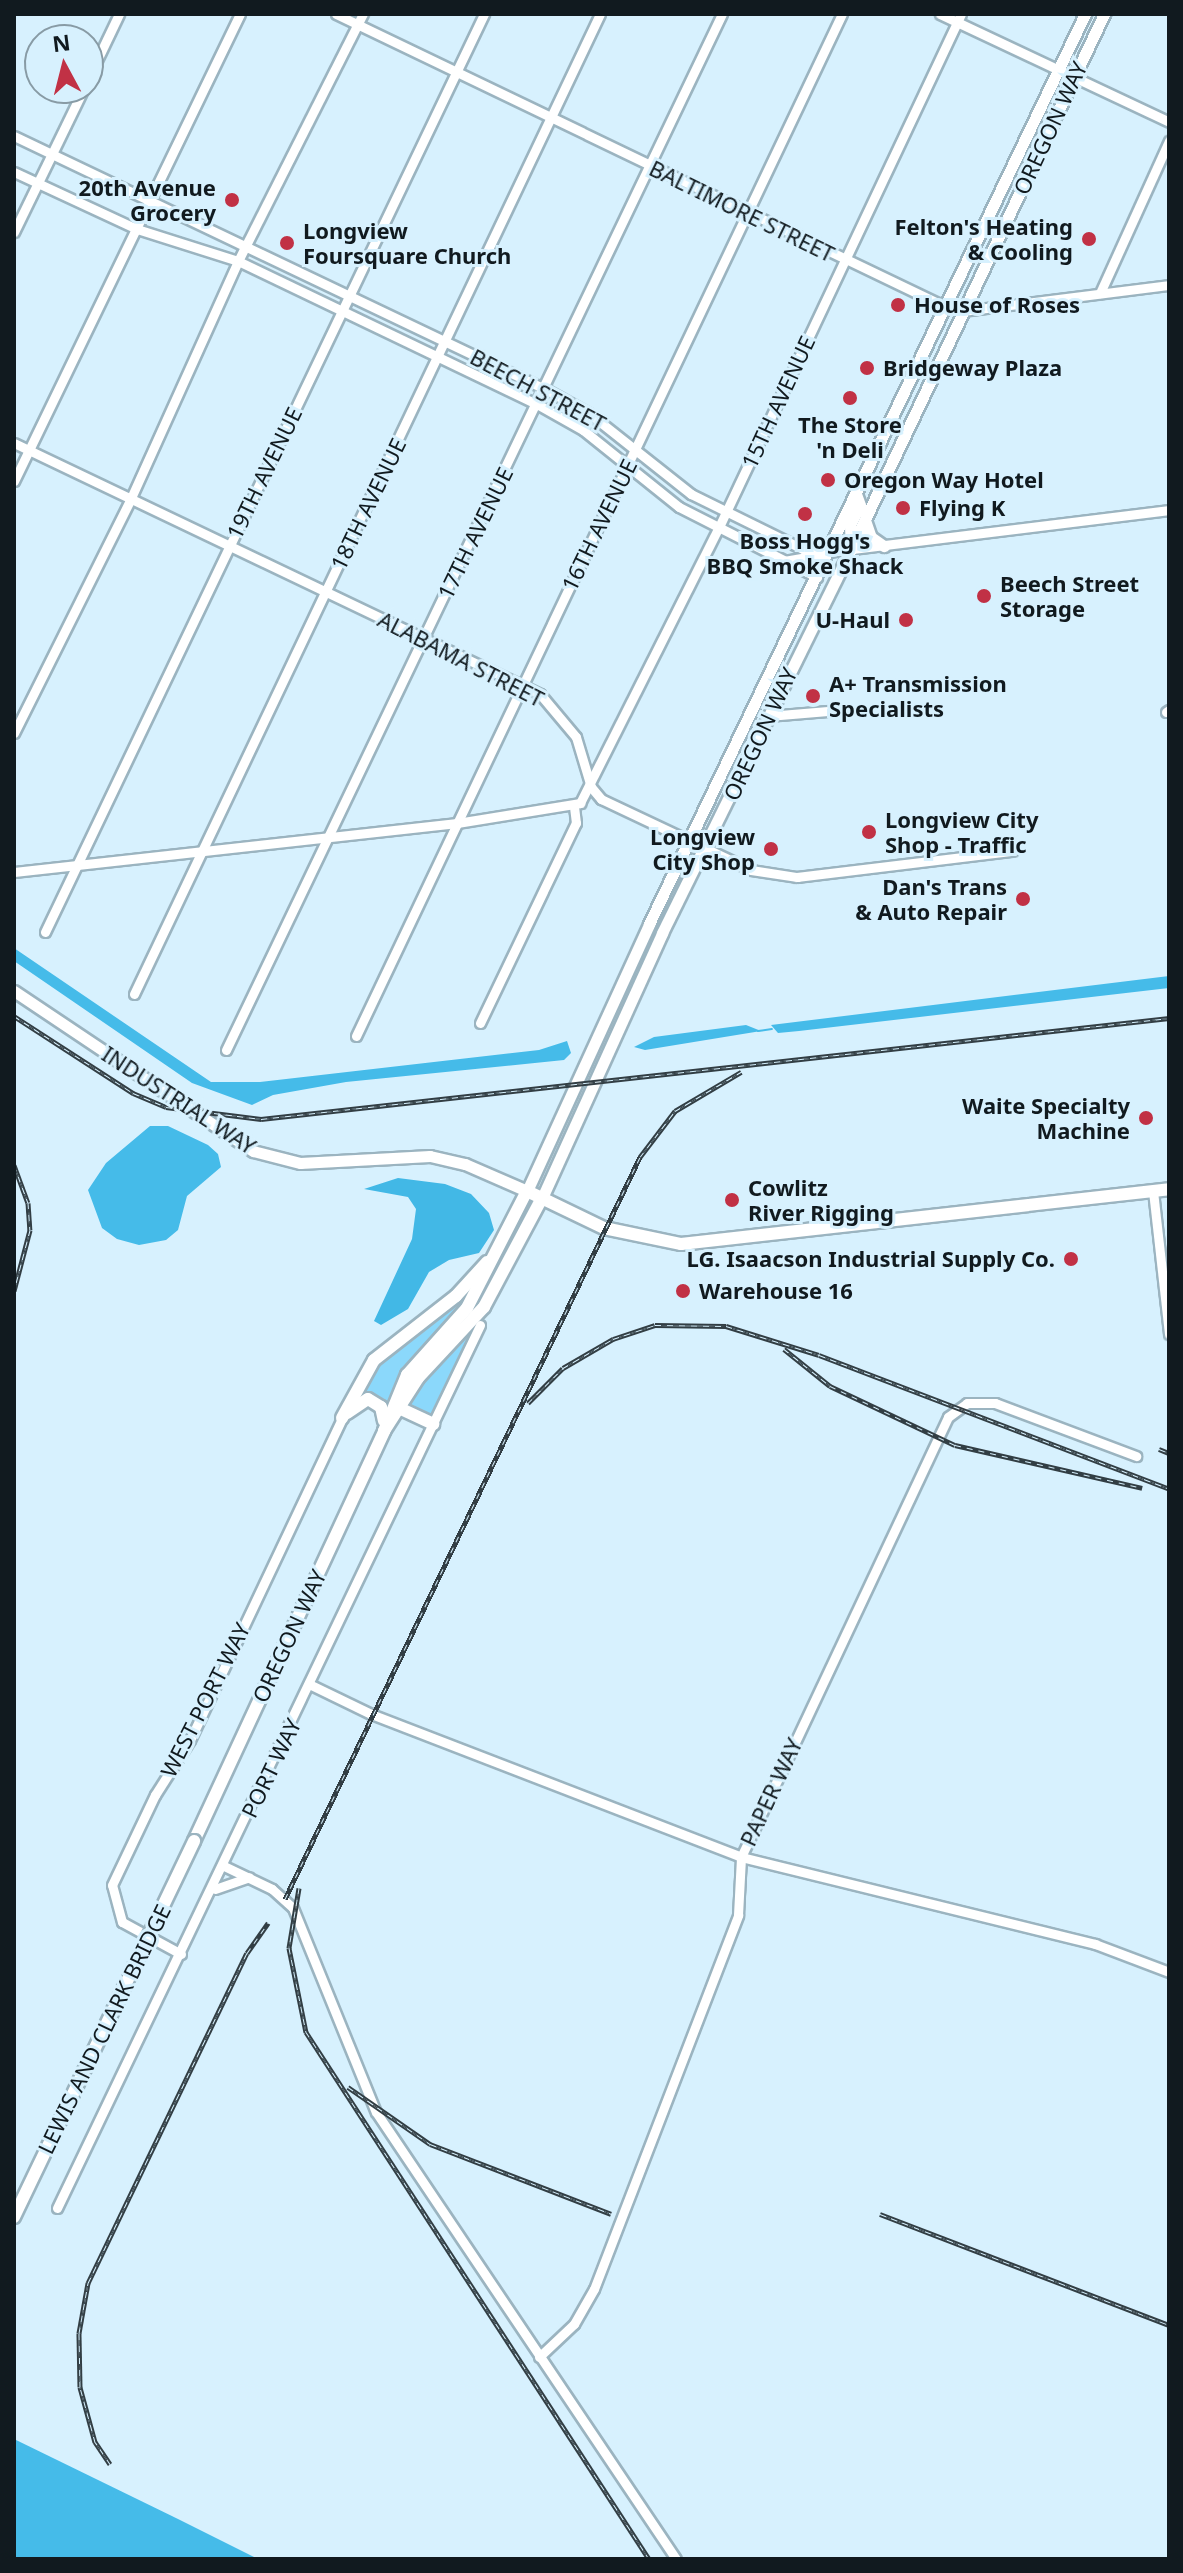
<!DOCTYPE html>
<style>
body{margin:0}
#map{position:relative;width:1183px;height:2573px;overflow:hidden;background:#d7f1fe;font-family:"Noto Sans",sans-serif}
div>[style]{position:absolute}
.green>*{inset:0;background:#8bd8fb}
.forest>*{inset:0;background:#42b8e6}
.water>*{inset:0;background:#45bbe9}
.stream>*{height:2px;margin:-1px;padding:0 1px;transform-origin:1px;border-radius:1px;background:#45bbe9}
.roads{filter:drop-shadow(2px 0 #9bb4c0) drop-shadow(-2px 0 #9bb4c0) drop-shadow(0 2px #9bb4c0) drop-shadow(0 -2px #9bb4c0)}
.minor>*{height:9px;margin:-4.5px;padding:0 4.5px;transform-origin:4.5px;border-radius:4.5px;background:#fff}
.major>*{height:11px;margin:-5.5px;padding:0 5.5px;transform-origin:5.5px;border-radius:5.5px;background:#fff}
.highway>*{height:12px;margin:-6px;padding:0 6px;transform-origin:6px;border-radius:6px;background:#fff}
.rail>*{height:5px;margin-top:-2.5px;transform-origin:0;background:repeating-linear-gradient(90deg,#d7f1fe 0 6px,#323e44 0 12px);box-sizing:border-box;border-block:2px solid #323e44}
.bridges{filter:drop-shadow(2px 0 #9bb4c0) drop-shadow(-2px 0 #9bb4c0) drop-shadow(0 2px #9bb4c0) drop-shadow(0 -2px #9bb4c0)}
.highway-bridge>*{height:12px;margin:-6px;padding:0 6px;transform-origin:6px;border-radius:6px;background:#fff}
.dots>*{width:22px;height:22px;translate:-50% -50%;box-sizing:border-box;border:4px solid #d7f1fe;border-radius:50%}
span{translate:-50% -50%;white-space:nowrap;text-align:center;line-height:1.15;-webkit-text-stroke:6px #d7f1fe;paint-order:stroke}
.street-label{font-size:22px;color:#111a1f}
.poi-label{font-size:22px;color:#111a1f;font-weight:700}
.right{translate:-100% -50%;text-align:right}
.left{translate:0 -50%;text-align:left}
.frame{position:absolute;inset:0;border:16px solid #111a1f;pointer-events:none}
.north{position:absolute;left:24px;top:24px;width:80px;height:80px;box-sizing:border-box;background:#d7f1fe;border:2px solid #889ba5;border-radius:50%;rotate:353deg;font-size:22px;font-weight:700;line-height:32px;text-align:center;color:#111a1f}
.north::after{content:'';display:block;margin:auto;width:28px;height:36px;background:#c13145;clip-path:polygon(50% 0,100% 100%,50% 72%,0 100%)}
</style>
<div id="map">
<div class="green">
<div style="clip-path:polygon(464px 1288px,477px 1292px,389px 1410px,348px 1401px,358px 1382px)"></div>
<div style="clip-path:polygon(472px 1322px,480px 1325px,433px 1424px,399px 1408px)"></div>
</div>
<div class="forest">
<div style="clip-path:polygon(398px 1178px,445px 1184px,471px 1194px,489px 1213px,494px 1230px,479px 1253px,449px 1260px,429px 1272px,408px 1309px,381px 1325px,374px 1321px,412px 1239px,416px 1209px,408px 1197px,364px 1189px)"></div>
</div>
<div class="water">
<div style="clip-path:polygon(14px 948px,211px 1082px,260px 1082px,539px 1050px,567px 1041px,571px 1053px,564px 1060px,346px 1082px,273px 1095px,252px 1105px,192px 1083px,14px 961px)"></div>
<div style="clip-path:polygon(1169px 976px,1169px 988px,799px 1031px,778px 1033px,771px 1025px)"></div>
<div style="clip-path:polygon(746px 1025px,761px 1031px,645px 1050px,634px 1047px,654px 1037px)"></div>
<div style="clip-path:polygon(150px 1126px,168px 1126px,208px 1145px,218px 1154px,221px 1167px,187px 1196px,178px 1230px,166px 1240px,139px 1245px,117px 1239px,102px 1228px,88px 1190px,106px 1163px)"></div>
<div style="clip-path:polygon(14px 2439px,178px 2519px,258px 2559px,14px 2559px)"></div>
</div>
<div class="stream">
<div style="left:758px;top:1031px;width:14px;rotate:-8deg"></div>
</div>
<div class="roads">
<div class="minor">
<div style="left:336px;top:14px;width:677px;rotate:25.66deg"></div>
<div style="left:946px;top:307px;width:17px;rotate:13deg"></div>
<div style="left:963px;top:311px;width:208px;rotate:-7.2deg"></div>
<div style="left:940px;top:14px;width:253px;rotate:25.2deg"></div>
<div style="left:88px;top:79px;width:72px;rotate:-64.5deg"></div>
<div style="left:14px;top:136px;width:588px;rotate:25.48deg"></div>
<div style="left:545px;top:389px;width:51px;rotate:29.1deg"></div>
<div style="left:590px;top:414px;width:129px;rotate:38.4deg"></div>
<div style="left:691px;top:494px;width:125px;rotate:26.2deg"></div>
<div style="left:803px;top:549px;width:25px;rotate:7deg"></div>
<div style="left:828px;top:552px;width:344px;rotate:-7deg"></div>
<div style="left:14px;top:172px;width:136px;rotate:24.9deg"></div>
<div style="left:137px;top:229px;width:106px;rotate:17.6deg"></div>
<div style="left:238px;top:261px;width:331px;rotate:25.6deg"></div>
<div style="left:537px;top:404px;width:53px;rotate:29.5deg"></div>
<div style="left:583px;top:430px;width:123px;rotate:38.7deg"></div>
<div style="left:679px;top:507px;width:155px;rotate:26.9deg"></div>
<div style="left:14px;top:232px;width:160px;rotate:-64.1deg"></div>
<div style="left:1100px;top:293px;width:167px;rotate:-65.6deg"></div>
<div style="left:14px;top:443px;width:583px;rotate:25.51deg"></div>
<div style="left:540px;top:694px;width:56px;rotate:50.1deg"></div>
<div style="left:576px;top:737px;width:52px;rotate:73.3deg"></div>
<div style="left:591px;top:787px;width:16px;rotate:50deg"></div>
<div style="left:601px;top:799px;width:166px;rotate:25.3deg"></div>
<div style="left:751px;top:870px;width:47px;rotate:8.7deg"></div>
<div style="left:797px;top:877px;width:217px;rotate:-6.9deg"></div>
<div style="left:14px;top:481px;width:519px;rotate:-64.18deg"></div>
<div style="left:784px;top:561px;width:41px;rotate:-9.9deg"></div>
<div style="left:1166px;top:712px;width:4px;rotate:-34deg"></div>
<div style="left:768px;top:716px;width:72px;rotate:-4.8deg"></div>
<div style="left:14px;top:733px;width:263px;rotate:-63.5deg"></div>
<div style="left:131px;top:498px;width:260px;rotate:-65.7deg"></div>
<div style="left:238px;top:261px;width:277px;rotate:-63.2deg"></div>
<div style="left:14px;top:872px;width:446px;rotate:-6.3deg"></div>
<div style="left:457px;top:823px;width:125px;rotate:-9.2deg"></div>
<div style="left:580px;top:803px;width:307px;rotate:-63.3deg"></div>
<div style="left:718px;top:529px;width:569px;rotate:-64.74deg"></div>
<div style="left:45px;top:932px;width:1018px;rotate:-64.44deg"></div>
<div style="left:134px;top:994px;width:1085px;rotate:-64.57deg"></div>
<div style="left:480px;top:1023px;width:222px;rotate:-64.4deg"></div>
<div style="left:576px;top:823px;width:17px;rotate:-97deg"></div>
<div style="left:356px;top:1036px;width:1132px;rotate:-64.57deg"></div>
<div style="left:226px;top:1050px;width:1149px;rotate:-64.42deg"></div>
<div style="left:1153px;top:1191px;width:144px;rotate:83.6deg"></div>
<div style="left:311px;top:1685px;width:67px;rotate:25.8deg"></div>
<div style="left:371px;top:1714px;width:397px;rotate:21.1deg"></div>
<div style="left:741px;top:1857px;width:365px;rotate:13.8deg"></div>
<div style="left:1095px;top:1944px;width:79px;rotate:20.7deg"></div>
<div style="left:224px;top:1866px;width:53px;rotate:25.6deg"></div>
<div style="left:272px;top:1889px;width:28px;rotate:42deg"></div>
<div style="left:293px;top:1908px;width:220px;rotate:67.9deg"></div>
<div style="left:376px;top:2112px;width:538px;rotate:56.13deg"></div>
<div style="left:215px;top:1889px;width:36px;rotate:-19deg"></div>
<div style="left:181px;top:1954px;width:67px;rotate:-151.5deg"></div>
<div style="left:122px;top:1922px;width:38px;rotate:-105deg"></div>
<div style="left:112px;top:1885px;width:100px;rotate:-64.5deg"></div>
<div style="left:155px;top:1795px;width:65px;rotate:-57.5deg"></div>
<div style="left:190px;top:1740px;width:356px;rotate:-64.7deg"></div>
<div style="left:57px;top:2208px;width:979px;rotate:-64.4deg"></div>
<div style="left:539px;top:2357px;width:48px;rotate:-43.3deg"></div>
<div style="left:574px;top:2324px;width:40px;rotate:-60.3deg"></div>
<div style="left:594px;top:2289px;width:401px;rotate:-68.9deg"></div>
<div style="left:738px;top:1915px;width:58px;rotate:-87deg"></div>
<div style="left:741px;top:1857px;width:486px;rotate:-64.8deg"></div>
<div style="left:948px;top:1417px;width:24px;rotate:-36deg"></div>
<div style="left:967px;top:1403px;width:28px"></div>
<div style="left:995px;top:1403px;width:151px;rotate:20.6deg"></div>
</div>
<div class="major">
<div style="left:865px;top:520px;width:18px;rotate:71deg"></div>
<div style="left:871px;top:537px;width:16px;rotate:35deg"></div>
<div style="left:851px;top:546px;width:21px;rotate:-93deg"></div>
<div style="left:850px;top:525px;width:22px;rotate:-63deg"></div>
<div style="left:860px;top:505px;width:12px;rotate:-110deg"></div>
<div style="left:14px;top:991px;width:288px;rotate:33.8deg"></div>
<div style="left:253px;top:1151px;width:49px;rotate:14.3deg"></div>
<div style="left:300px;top:1163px;width:130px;rotate:-3.1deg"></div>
<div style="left:430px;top:1156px;width:36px;rotate:13deg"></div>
<div style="left:465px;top:1164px;width:68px;rotate:23.5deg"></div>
<div style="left:527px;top:1191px;width:294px;rotate:-65.4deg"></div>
<div style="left:649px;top:924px;width:1009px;rotate:-64.4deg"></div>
<div style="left:542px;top:1198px;width:291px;rotate:-65.6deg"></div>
<div style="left:662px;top:933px;width:428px;rotate:-63.8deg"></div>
<div style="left:851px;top:549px;width:592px;rotate:-64.69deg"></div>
</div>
<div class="highway">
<div style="left:399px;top:1408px;width:38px;rotate:25deg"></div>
<div style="left:347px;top:1413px;width:25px;rotate:-34deg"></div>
<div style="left:368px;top:1399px;width:15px;rotate:32deg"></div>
<div style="left:381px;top:1407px;width:14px;rotate:78deg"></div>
<div style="left:342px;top:1418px;width:66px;rotate:-61.1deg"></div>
<div style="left:374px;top:1360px;width:104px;rotate:-38deg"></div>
<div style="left:456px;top:1296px;width:46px;rotate:-47.6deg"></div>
<div style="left:384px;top:1431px;width:61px;rotate:-67.7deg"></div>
<div style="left:407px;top:1375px;width:90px;rotate:-48.2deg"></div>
<div style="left:467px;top:1308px;width:131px;rotate:-62.9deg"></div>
<div style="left:527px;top:1191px;width:85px;rotate:25.7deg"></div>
<div style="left:604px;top:1228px;width:79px;rotate:11.7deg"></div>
<div style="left:681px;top:1244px;width:491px;rotate:-6.4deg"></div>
<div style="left:194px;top:1841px;width:452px;rotate:-65.1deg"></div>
<div style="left:384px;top:1431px;width:63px;rotate:-57.3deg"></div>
<div style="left:418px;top:1378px;width:97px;rotate:-47.1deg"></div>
<div style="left:484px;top:1307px;width:123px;rotate:-62deg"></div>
</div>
</div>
<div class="rail">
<div style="left:14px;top:1016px;width:142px;rotate:32.9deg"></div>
<div style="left:133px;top:1093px;width:36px;rotate:23deg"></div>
<div style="left:166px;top:1107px;width:96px;rotate:7.2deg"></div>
<div style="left:261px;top:1119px;width:914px;rotate:-6.35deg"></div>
<div style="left:14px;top:1165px;width:40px;rotate:69.8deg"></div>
<div style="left:28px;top:1203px;width:27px;rotate:86deg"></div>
<div style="left:30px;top:1230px;width:63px;rotate:104.7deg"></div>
<div style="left:784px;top:1349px;width:59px;rotate:38.8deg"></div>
<div style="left:830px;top:1386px;width:138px;rotate:25.3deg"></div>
<div style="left:955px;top:1445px;width:192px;rotate:12.9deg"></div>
<div style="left:528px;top:1403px;width:49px;rotate:-45deg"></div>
<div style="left:563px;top:1368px;width:58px;rotate:-30.1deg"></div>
<div style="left:613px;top:1339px;width:44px;rotate:-18.4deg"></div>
<div style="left:655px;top:1325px;width:71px;rotate:0.8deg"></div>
<div style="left:726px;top:1326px;width:97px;rotate:17.3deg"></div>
<div style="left:819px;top:1355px;width:375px;rotate:20.9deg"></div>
<div style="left:1159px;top:1449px;width:11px;rotate:22deg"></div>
<div style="left:299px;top:1888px;width:61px;rotate:99.5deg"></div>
<div style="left:289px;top:1948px;width:86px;rotate:78.6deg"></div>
<div style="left:306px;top:2032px;width:629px;rotate:56.94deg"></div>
<div style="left:285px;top:1899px;width:823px;rotate:-64.43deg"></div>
<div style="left:640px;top:1157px;width:58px;rotate:-52.7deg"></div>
<div style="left:675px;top:1111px;width:77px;rotate:-30.6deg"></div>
<div style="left:348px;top:2087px;width:100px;rotate:34.8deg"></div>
<div style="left:430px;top:2144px;width:194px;rotate:21.1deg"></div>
<div style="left:880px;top:2214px;width:310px;rotate:21deg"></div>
<div style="left:110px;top:2464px;width:27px;rotate:-124deg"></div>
<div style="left:95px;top:2442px;width:57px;rotate:-105.3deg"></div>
<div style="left:80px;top:2387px;width:54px;rotate:-91.1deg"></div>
<div style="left:79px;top:2333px;width:51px;rotate:-79.8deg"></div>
<div style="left:88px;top:2283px;width:366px;rotate:-64.3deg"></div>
<div style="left:247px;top:1953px;width:37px;rotate:-55deg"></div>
</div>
<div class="bridges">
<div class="highway-bridge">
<div style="left:14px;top:2217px;width:417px;rotate:-64.4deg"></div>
</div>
</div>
<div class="dots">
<div style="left:232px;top:200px;background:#c13145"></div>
<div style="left:1089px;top:239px;background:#c13145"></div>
<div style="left:287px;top:243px;background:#c13145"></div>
<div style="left:898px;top:305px;background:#c13145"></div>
<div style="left:867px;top:368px;background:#c13145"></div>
<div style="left:850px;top:398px;background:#c13145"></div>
<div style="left:828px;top:480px;background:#c13145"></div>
<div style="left:903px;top:508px;background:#c13145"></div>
<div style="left:805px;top:514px;background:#c13145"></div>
<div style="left:984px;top:596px;background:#c13145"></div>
<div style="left:906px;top:620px;background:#c13145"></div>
<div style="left:813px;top:696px;background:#c13145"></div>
<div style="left:869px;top:832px;background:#c13145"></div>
<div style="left:771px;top:849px;background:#c13145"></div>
<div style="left:1023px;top:899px;background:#c13145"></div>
<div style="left:1146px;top:1118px;background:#c13145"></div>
<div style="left:732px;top:1200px;background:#c13145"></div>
<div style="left:1071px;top:1259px;background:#c13145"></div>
<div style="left:683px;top:1291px;background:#c13145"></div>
</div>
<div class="street-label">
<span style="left:1050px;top:128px;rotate:-65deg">OREGON WAY</span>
<span style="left:742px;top:211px;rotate:26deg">BALTIMORE STREET</span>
<span style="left:538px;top:390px;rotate:28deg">BEECH STREET</span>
<span style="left:778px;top:402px;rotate:-65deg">15TH AVENUE</span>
<span style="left:264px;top:473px;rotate:-64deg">19TH AVENUE</span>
<span style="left:368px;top:504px;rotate:-64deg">18TH AVENUE</span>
<span style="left:599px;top:525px;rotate:-64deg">16TH AVENUE</span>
<span style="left:475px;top:533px;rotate:-64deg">17TH AVENUE</span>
<span style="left:461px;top:659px;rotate:27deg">ALABAMA STREET</span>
<span style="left:760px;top:734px;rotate:-65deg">OREGON WAY</span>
<span style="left:179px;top:1100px;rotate:33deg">INDUSTRIAL WAY</span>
<span style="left:289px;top:1636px;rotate:-65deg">OREGON WAY</span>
<span style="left:205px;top:1700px;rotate:-63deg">WEST PORT WAY</span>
<span style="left:271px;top:1768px;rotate:-64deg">PORT WAY</span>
<span style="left:771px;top:1792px;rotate:-65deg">PAPER WAY</span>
<span style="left:104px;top:2029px;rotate:-64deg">LEWIS AND CLARK BRIDGE</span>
</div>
<div class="poi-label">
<span class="right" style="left:216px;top:200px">20th Avenue<br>Grocery</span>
<span class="right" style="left:1073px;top:239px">Felton's Heating<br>&amp; Cooling</span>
<span class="left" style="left:303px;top:243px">Longview<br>Foursquare Church</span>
<span class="left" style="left:914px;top:305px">House of Roses</span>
<span class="left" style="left:883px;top:368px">Bridgeway Plaza</span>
<span style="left:850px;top:437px">The Store<br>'n Deli</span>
<span class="left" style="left:844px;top:480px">Oregon Way Hotel</span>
<span class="left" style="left:919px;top:508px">Flying K</span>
<span style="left:805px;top:553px">Boss Hogg's<br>BBQ Smoke Shack</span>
<span class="left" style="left:1000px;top:596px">Beech Street<br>Storage</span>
<span class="right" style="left:890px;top:620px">U-Haul</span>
<span class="left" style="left:829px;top:696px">A+ Transmission<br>Specialists</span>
<span class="left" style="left:885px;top:832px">Longview City<br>Shop - Traffic</span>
<span class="right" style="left:755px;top:849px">Longview<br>City Shop</span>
<span class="right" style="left:1007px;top:899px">Dan's Trans<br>&amp; Auto Repair</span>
<span class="right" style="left:1130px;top:1118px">Waite Specialty<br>Machine</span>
<span class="left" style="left:748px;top:1200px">Cowlitz<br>River Rigging</span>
<span class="right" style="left:1055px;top:1259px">LG. Isaacson Industrial Supply Co.</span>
<span class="left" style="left:699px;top:1291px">Warehouse 16</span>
</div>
<div class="frame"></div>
<div class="north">N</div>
</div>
